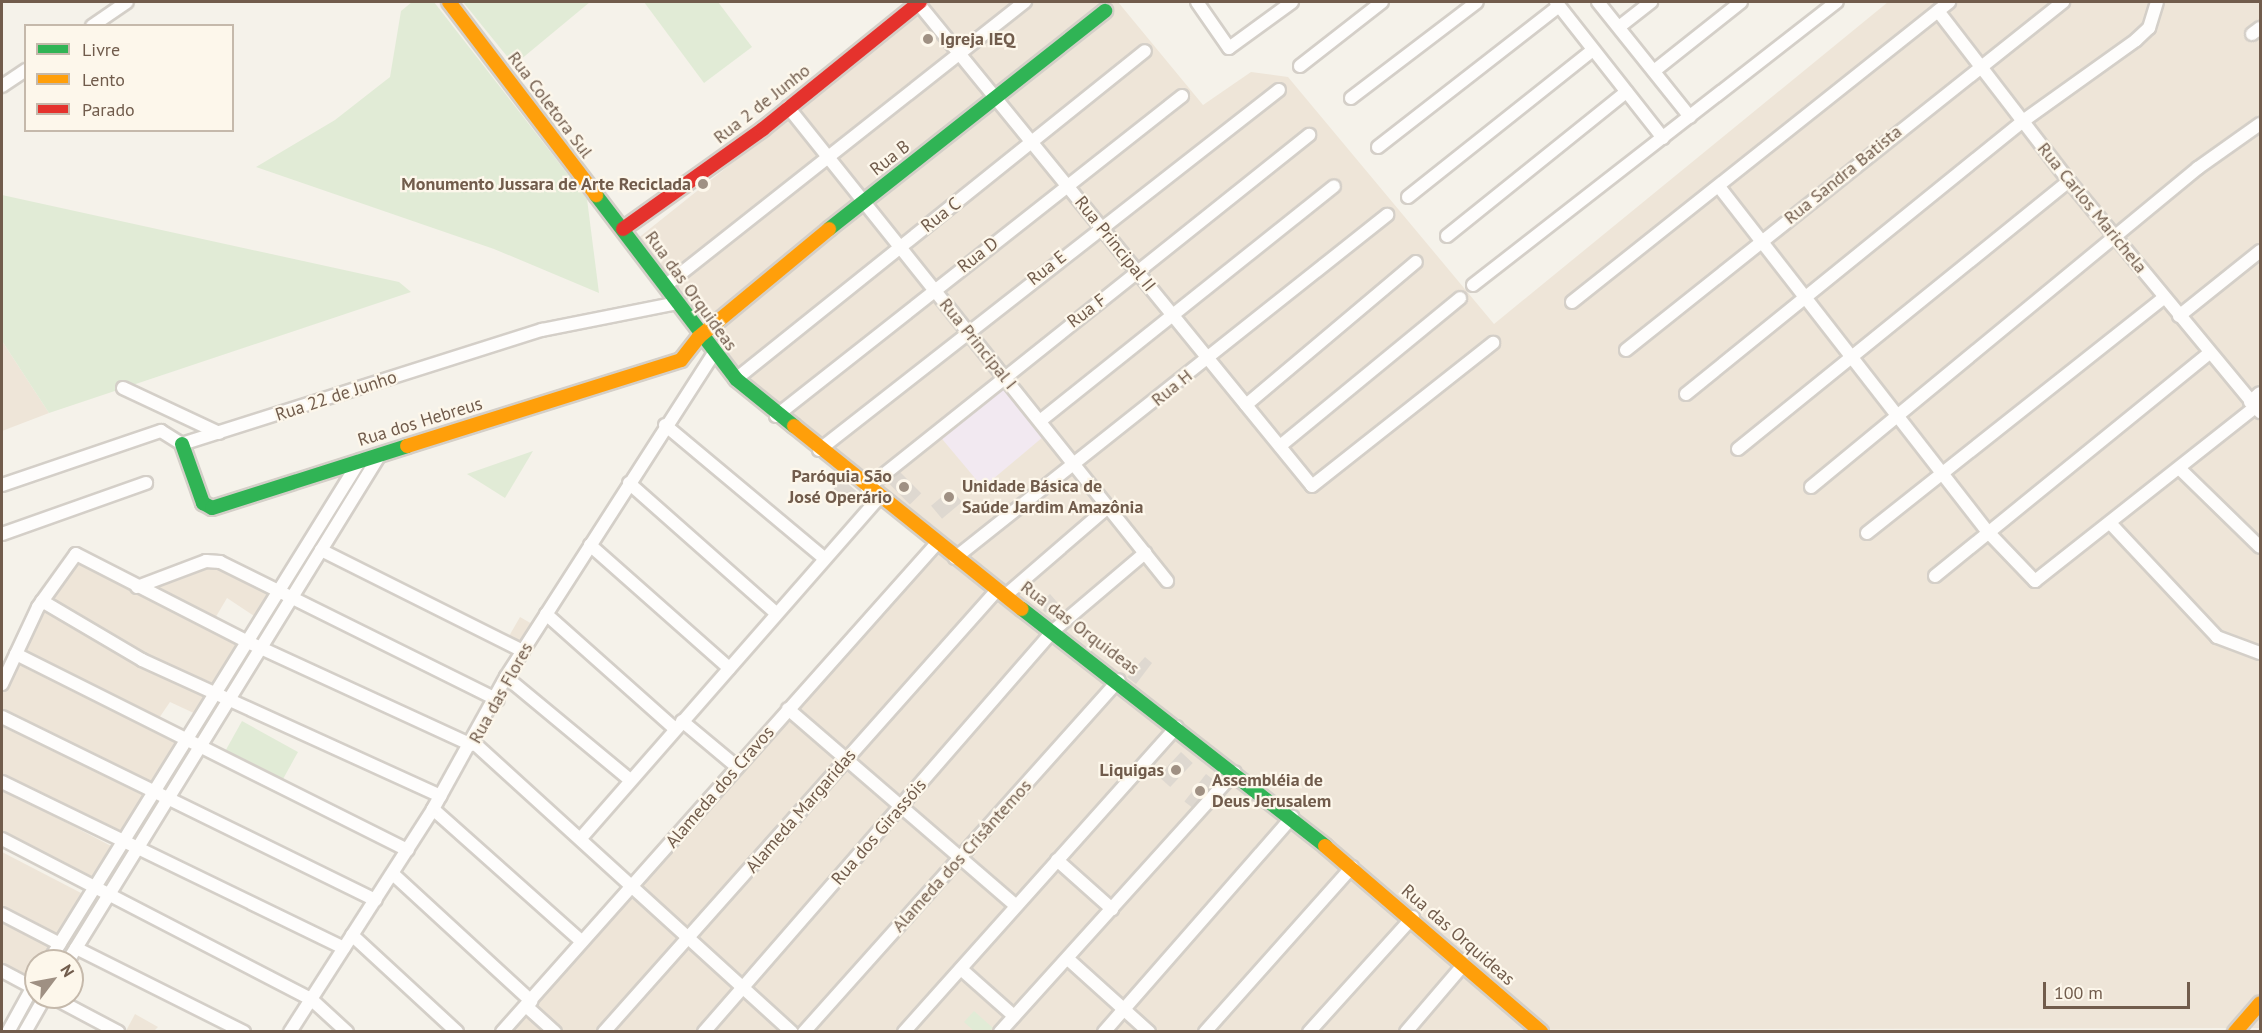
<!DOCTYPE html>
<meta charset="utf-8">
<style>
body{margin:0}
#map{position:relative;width:2262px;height:1033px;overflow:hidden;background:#f5f2ea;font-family:"PT Sans",sans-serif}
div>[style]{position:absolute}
.residential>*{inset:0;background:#eee5d8;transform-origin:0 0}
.education>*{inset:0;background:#f2e9f1;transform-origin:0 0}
.green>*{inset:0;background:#e1ebd6;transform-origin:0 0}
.building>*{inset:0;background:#ded8d0;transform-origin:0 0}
.roads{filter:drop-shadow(2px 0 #d4cfc8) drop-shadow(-2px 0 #d4cfc8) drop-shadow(0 2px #d4cfc8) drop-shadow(0 -2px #d4cfc8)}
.street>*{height:12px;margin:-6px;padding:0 6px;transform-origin:6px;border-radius:6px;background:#fefdfc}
.fast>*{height:14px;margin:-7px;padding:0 7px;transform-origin:7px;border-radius:7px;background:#30b455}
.slow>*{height:14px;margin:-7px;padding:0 7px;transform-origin:7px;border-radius:7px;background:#ff9f0a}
.jam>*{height:14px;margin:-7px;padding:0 7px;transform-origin:7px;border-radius:7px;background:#e5322d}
.dots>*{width:16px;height:16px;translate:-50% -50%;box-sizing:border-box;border:3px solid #fdf7eb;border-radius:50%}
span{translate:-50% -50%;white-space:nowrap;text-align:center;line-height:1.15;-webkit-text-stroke:4.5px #fdf7eb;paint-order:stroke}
.poi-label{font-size:18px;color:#715c4c;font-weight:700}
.left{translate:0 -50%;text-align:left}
.right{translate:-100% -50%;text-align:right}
.street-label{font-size:18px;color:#715c4c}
.frame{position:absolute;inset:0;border:3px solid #715c4c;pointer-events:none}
.legend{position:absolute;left:24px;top:24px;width:210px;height:108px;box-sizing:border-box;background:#fdf7eb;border:2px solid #c5b9ab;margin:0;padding:8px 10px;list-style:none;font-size:18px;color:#715c4c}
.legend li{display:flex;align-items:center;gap:12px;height:30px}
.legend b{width:30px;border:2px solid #c5b9ab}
.north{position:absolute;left:24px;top:949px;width:60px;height:60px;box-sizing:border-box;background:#fdf7eb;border:2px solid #c5b9ab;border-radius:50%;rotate:58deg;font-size:16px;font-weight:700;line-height:24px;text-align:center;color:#715c4c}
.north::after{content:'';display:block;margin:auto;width:21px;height:27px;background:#9f9083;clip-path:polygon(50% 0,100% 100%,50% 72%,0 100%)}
.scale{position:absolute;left:2043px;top:982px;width:147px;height:27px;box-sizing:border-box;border:3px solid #715c4c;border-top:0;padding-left:8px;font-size:18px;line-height:21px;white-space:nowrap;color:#715c4c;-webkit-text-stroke:4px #fdf7eb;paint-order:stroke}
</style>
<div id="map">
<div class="residential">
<div style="clip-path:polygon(920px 2px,1118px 2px,1203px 105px,1251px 72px,1288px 77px,1494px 324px,1888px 2px,2260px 2px,2260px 1028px,500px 1032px,937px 543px,746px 386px,637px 239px,806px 104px)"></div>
<div style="clip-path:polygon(2px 341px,49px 413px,2px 431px)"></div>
<div style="clip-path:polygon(77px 560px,241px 646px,216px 684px,142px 655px,48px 600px)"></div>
<div style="clip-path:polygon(207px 567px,232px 574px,270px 595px,257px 618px,227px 598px,214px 620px,152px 587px)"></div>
<div style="clip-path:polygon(43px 606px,208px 696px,198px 715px,170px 702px,157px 721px,20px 653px)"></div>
<div style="left:520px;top:617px;width:16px;height:23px;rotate:30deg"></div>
<div style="clip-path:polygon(18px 660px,180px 745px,152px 790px,2px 709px,2px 694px)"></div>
<div style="clip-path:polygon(2px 723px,148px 798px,121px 837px,2px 777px)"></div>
<div style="clip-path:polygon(2px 789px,113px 847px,92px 882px,2px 832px)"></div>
<div style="clip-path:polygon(2px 852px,83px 894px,59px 935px,2px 906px)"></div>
<div style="clip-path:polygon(2px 921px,51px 947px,42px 961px,36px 961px,31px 980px,2px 965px)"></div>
<div style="clip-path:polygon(135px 1014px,158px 1027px,154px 1031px,126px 1031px)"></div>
</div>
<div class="education">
<div style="left:1003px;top:387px;width:64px;height:80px;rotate:50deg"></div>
</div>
<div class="green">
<div style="clip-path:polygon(412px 2px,434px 2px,587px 199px,599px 293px,494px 249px,256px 167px,335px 120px,390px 77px,401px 11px)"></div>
<div style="clip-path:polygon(463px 2px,590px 2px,514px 65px)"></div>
<div style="clip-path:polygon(644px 2px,718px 2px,752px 47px,704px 83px)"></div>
<div style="clip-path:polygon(2px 195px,399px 282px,411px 292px,49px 413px,2px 341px)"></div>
<div style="clip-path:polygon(533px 451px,505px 498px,467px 474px)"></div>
<div style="left:242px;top:721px;width:64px;height:39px;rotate:29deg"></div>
<div style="clip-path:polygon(974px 1011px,993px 1028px,990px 1031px,974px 1031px,964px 1022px)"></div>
</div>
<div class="building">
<div style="left:900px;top:472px;width:30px;height:16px;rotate:45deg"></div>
<div style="left:842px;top:479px;width:25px;height:13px;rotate:40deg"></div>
<div style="left:951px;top:489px;width:17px;height:26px;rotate:50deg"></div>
<div style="left:1050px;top:594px;width:11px;height:16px;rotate:49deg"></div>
<div style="clip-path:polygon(1145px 657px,1152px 663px,1136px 684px,1127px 677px)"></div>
<div style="left:1181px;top:752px;width:16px;height:33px;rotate:43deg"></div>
<div style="left:1206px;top:774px;width:11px;height:35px;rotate:38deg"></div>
</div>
<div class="roads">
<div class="street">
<div style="left:1197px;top:2px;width:56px;rotate:55.2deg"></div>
<div style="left:1229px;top:48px;width:78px;rotate:-36.1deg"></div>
<div style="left:1556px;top:2px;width:173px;rotate:51.8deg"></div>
<div style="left:1598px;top:2px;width:147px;rotate:51.3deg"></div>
<div style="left:918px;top:3px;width:623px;rotate:50.79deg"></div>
<div style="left:1312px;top:486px;width:231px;rotate:-38.3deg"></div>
<div style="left:1938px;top:11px;width:215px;rotate:52.4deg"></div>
<div style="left:2069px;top:181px;width:300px;rotate:50.4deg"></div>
<div style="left:92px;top:26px;width:42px;rotate:-34.4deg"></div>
<div style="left:1619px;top:27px;width:41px;rotate:-38deg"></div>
<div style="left:2252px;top:34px;width:10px;rotate:-37deg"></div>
<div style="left:1300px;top:66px;width:104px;rotate:-38deg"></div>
<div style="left:1654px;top:71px;width:111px;rotate:-38.4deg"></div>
<div style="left:2px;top:86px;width:29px;rotate:-34deg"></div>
<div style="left:1351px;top:98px;width:158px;rotate:-37.3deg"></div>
<div style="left:788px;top:107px;width:607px;rotate:51.35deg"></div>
<div style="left:1378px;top:147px;width:229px;rotate:-37.9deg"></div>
<div style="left:1720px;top:188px;width:436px;rotate:52.1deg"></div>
<div style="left:1988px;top:532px;width:68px;rotate:46.2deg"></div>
<div style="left:2035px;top:581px;width:280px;rotate:-38.3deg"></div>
<div style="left:1408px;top:197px;width:236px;rotate:-38.5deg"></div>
<div style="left:1447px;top:236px;width:230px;rotate:-38.8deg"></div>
<div style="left:1473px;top:285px;width:461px;rotate:-37.9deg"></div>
<div style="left:665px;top:286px;width:459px;rotate:-38.3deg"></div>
<div style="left:1572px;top:302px;width:482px;rotate:-38.5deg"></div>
<div style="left:2179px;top:316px;width:104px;rotate:-38.7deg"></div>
<div style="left:1626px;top:350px;width:559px;rotate:-38.53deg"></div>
<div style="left:736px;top:379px;width:524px;rotate:-38.73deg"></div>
<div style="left:123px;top:388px;width:106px;rotate:25.1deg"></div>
<div style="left:1686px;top:394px;width:434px;rotate:-39deg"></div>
<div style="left:2023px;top:121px;width:139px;rotate:-35.6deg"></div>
<div style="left:2136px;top:40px;width:18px;rotate:-43deg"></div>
<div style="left:2149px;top:28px;width:27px;rotate:-73deg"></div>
<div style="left:2250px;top:402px;width:13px;rotate:-42deg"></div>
<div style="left:1246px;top:405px;width:222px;rotate:-40.1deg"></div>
<div style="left:776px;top:416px;width:517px;rotate:-38.24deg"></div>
<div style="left:1040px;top:421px;width:376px;rotate:-38.6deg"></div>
<div style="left:665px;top:425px;width:207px;rotate:39.9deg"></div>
<div style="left:1280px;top:446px;width:233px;rotate:-39.4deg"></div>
<div style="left:1738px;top:449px;width:426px;rotate:-39deg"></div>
<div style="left:819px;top:450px;width:584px;rotate:-38.05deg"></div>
<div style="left:2181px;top:470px;width:110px;rotate:44.3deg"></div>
<div style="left:629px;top:483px;width:195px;rotate:41.5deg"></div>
<div style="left:2px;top:485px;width:168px;rotate:-18.8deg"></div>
<div style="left:161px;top:431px;width:25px;rotate:32deg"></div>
<div style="left:182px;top:444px;width:378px;rotate:-17.6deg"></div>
<div style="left:542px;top:330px;width:138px;rotate:-11.3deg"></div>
<div style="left:1811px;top:487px;width:502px;rotate:-39.5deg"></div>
<div style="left:2198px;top:168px;width:76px;rotate:-35.4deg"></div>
<div style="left:867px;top:488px;width:566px;rotate:-38.61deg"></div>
<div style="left:2111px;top:524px;width:155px;rotate:46.8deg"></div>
<div style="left:2217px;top:637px;width:46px;rotate:20.4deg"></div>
<div style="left:1867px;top:533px;width:379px;rotate:-38.4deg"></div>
<div style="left:2px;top:534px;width:153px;rotate:-19.5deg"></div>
<div style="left:590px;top:545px;width:186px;rotate:41.5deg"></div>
<div style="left:321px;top:550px;width:226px;rotate:26.6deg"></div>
<div style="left:955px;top:558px;width:552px;rotate:-38.45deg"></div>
<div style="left:1935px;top:576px;width:353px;rotate:-39.1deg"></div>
<div style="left:137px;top:587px;width:74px;rotate:-20.6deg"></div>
<div style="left:206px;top:561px;width:14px;rotate:4deg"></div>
<div style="left:220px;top:562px;width:310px;rotate:26.4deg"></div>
<div style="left:1006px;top:595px;width:136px;rotate:-40.8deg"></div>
<div style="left:42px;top:601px;width:116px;rotate:30.5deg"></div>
<div style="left:142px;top:660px;width:328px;rotate:24.5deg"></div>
<div style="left:546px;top:614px;width:173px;rotate:41.7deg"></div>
<div style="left:16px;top:654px;width:438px;rotate:26.6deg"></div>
<div style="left:506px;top:677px;width:160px;rotate:39.7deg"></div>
<div style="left:2px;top:684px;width:85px;rotate:-64.9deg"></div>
<div style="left:38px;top:607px;width:65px;rotate:-54.4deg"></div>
<div style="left:76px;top:554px;width:195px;rotate:27.1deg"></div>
<div style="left:250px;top:643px;width:244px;rotate:24.7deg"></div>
<div style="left:788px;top:709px;width:301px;rotate:40.8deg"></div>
<div style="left:2px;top:717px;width:416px;rotate:26.1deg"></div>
<div style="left:682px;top:721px;width:72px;rotate:39.9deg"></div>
<div style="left:473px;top:742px;width:431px;rotate:42.3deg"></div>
<div style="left:2px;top:782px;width:380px;rotate:25.9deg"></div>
<div style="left:433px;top:809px;width:198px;rotate:41.7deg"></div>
<div style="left:581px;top:838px;width:452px;rotate:-48.8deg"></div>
<div style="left:2px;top:839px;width:348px;rotate:27.4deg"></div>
<div style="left:311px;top:999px;width:49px;rotate:42.5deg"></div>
<div style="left:1057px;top:860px;width:74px;rotate:41.7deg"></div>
<div style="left:393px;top:874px;width:188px;rotate:42.6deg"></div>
<div style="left:2px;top:914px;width:65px;rotate:27.3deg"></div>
<div style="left:352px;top:935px;width:143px;rotate:42.7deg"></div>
<div style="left:76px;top:948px;width:188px;rotate:26.6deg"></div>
<div style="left:1068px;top:959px;width:109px;rotate:42deg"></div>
<div style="left:49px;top:961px;width:590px;rotate:-58.17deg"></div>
<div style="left:68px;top:961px;width:593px;rotate:-58.37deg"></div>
<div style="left:961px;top:969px;width:71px;rotate:41.6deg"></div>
<div style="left:2px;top:971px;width:38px;rotate:28deg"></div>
<div style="left:52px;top:997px;width:75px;rotate:27.9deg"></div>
<div style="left:526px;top:1006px;width:39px;rotate:42deg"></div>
<div style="left:8px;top:1032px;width:58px;rotate:-61.2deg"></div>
<div style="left:25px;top:1032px;width:40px;rotate:-60.3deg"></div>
<div style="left:290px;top:1032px;width:265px;rotate:-57.3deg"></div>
<div style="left:433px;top:809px;width:151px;rotate:-61.1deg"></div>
<div style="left:506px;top:677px;width:383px;rotate:-57.3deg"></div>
<div style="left:502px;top:1032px;width:654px;rotate:-48.34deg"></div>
<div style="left:604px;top:1032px;width:593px;rotate:-48.35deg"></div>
<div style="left:704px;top:1032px;width:532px;rotate:-48.97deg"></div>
<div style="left:1053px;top:631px;width:121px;rotate:-40.3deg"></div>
<div style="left:804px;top:1032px;width:472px;rotate:-48.2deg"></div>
<div style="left:904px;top:1032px;width:409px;rotate:-48.2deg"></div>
<div style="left:1000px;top:1032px;width:350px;rotate:-47.9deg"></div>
<div style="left:1104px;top:1032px;width:286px;rotate:-48.8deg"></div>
<div style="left:1205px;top:1032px;width:221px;rotate:-48.3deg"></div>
<div style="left:1309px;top:1032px;width:155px;rotate:-47.9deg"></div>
<div style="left:1406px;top:1032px;width:89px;rotate:-49.5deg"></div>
</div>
<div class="fast">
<div style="left:596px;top:195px;width:231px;rotate:52.7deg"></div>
<div style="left:736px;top:379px;width:75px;rotate:39deg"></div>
<div style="left:829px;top:229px;width:352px;rotate:-38.3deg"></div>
<div style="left:182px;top:444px;width:63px;rotate:70.4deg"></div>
<div style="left:203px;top:503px;width:10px;rotate:29deg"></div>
<div style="left:212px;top:508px;width:205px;rotate:-17.6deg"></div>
<div style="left:1022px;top:609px;width:385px;rotate:38deg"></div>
</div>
<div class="slow">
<div style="left:449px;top:2px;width:243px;rotate:52.7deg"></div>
<div style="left:794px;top:426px;width:292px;rotate:38.8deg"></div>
<div style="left:407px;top:446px;width:287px;rotate:-17.4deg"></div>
<div style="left:681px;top:360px;width:29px;rotate:-52deg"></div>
<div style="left:699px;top:337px;width:169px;rotate:-39.7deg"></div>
<div style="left:1325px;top:846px;width:285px;rotate:40.7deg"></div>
<div style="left:2235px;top:1032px;width:38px;rotate:-49deg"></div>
</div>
<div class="jam">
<div style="left:623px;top:229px;width:172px;rotate:-35.5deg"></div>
<div style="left:763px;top:129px;width:202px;rotate:-39deg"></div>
</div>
</div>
<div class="dots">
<div style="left:928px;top:39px;background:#9f9083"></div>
<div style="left:703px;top:184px;background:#9f9083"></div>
<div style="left:904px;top:487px;background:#9f9083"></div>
<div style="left:949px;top:497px;background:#9f9083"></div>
<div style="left:1176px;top:770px;background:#9f9083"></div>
<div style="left:1200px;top:791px;background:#9f9083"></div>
</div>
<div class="poi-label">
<span class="left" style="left:940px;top:39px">Igreja IEQ</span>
<span class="right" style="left:691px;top:184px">Monumento Jussara de Arte Reciclada</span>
<span class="right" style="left:892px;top:487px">Paróquia São<br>José Operário</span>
<span class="left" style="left:962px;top:497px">Unidade Básica de<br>Saúde Jardim Amazônia</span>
<span class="right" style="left:1164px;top:770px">Liquigas</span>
<span class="left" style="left:1212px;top:791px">Assembléia de<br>Deus Jerusalem</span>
</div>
<div class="street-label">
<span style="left:762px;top:104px;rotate:-38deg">Rua 2 de Junho</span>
<span style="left:550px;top:105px;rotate:53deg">Rua Coletora Sul</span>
<span style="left:890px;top:158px;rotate:-38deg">Rua B</span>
<span style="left:1843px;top:175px;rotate:-39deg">Rua Sandra Batista</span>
<span style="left:2092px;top:208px;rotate:51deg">Rua Carlos Marichela</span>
<span style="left:941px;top:215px;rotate:-38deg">Rua C</span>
<span style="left:1115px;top:244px;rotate:51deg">Rua Principal II</span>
<span style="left:978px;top:255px;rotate:-38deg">Rua D</span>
<span style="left:1047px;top:268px;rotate:-38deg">Rua E</span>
<span style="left:691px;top:291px;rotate:54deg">Rua das Orquideas</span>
<span style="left:1087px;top:311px;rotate:-37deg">Rua F</span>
<span style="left:978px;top:344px;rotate:51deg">Rua Principal I</span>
<span style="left:1172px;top:388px;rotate:-39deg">Rua H</span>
<span style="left:336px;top:396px;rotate:-18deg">Rua 22 de Junho</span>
<span style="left:420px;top:422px;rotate:-17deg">Rua dos Hebreus</span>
<span style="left:1080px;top:628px;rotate:37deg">Rua das Orquideas</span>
<span style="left:501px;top:693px;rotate:-61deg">Rua das Flores</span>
<span style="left:720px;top:787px;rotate:-49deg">Alameda dos Cravos</span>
<span style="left:801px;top:811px;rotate:-49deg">Alameda Margaridas</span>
<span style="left:879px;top:832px;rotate:-49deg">Rua dos Girassóis</span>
<span style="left:962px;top:856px;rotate:-48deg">Alameda dos Crisântemos</span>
<span style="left:1458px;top:935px;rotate:41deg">Rua das Orquideas</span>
</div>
<div class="frame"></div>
<ul class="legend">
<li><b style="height:8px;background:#30b455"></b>Livre</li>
<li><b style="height:8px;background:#ff9f0a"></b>Lento</li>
<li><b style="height:8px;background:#e5322d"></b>Parado</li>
</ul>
<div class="north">N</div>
<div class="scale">100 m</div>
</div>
